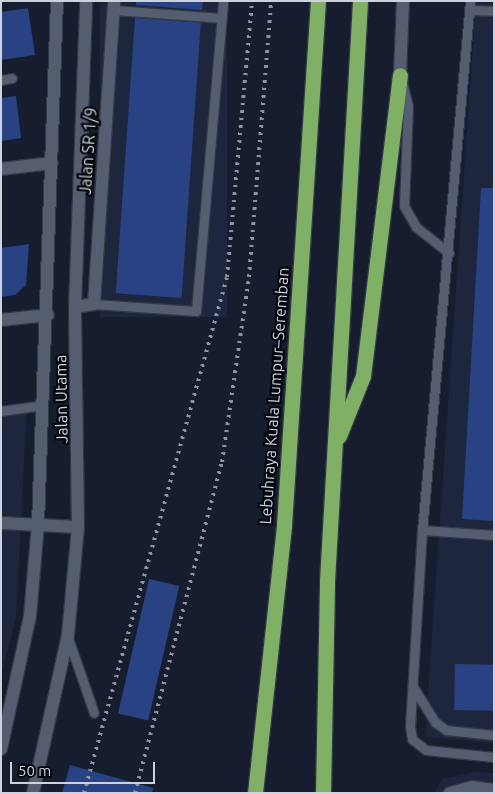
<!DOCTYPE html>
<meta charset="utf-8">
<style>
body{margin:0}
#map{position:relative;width:495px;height:794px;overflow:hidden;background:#161d2e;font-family:Ubuntu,sans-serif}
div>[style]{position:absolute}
.built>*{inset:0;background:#1d263c;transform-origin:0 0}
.building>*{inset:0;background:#294283;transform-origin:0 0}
.roads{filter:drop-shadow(1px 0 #333845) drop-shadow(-1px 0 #333845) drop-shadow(0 1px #333845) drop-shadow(0 -1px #333845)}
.service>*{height:9px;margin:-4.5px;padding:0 4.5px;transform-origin:4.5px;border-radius:4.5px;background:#555d71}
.minor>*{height:12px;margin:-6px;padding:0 6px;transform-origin:6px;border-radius:6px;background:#555d71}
.tertiary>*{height:12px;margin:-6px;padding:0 6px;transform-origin:6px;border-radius:6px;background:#555d71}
.motorway>*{height:15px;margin:-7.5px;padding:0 7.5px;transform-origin:7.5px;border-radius:7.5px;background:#7fb066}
.rail>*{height:4px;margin-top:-2px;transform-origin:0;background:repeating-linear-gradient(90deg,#8d93a0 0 2.5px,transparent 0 7.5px)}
span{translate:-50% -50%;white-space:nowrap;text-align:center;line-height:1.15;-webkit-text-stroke:4.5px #05080f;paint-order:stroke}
.street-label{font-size:16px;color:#cdd2dd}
.frame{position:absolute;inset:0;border:2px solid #cdd2dd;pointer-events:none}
.scale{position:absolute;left:10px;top:762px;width:145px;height:22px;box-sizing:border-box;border:2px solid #cdd2dd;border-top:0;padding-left:6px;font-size:15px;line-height:18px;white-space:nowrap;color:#cdd2dd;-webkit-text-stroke:4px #05080f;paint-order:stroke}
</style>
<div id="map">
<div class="built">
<div style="left:100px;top:1px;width:127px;height:316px"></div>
<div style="clip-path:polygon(476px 1px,494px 1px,494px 743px,425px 737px)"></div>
<div style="clip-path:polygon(27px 403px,16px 618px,1px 675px,1px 407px)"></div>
<div style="clip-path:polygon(475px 772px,494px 773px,494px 793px,434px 793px,442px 779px)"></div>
</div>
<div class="building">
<div style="clip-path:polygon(136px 1px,203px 1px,202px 10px,136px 5px)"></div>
<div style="clip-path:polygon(28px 8px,35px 55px,1px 60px,1px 12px)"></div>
<div style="left:135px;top:18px;width:66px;height:276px;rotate:4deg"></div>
<div style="clip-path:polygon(16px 96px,21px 138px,1px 141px,1px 98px)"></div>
<div style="clip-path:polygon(481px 188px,494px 188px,494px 521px,462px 519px)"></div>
<div style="clip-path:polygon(29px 244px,26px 285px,15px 295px,1px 297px,1px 248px)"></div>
<div style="left:149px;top:579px;width:31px;height:138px;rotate:13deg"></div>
<div style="left:455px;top:664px;width:39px;height:46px;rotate:1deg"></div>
<div style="clip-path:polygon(70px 765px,153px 788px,152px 793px,62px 793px)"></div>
</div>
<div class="roads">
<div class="service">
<div style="left:470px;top:1px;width:531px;rotate:95.18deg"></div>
<div style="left:422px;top:530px;width:196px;rotate:93.5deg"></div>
<div style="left:410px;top:726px;width:13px;rotate:81deg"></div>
<div style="left:412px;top:739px;width:18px;rotate:38deg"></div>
<div style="left:426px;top:750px;width:68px;rotate:5.9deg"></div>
<div style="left:114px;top:10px;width:108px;rotate:4.2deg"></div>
<div style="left:470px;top:10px;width:24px;rotate:2deg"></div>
<div style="left:1px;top:80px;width:11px;rotate:-10deg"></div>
<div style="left:402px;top:82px;width:25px;rotate:76deg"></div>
<div style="left:408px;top:106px;width:100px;rotate:92.3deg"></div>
<div style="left:404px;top:206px;width:24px;rotate:60deg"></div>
<div style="left:416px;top:227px;width:42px;rotate:38.2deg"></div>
<div style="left:94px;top:304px;width:102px;rotate:3.9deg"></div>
<div style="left:196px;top:311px;width:311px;rotate:-85deg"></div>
<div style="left:1px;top:411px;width:42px;rotate:-8.1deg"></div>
<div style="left:422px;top:530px;width:72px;rotate:4deg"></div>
<div style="left:68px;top:638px;width:79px;rotate:70.9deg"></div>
<div style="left:413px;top:687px;width:41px;rotate:57.8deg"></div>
<div style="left:435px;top:722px;width:14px;rotate:36deg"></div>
<div style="left:446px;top:730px;width:48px;rotate:5.9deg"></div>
</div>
<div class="minor">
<div style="left:1px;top:169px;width:51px;rotate:-6.7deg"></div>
<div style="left:75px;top:307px;width:19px;rotate:-9deg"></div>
<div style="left:94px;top:304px;width:304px;rotate:-86.2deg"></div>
<div style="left:1px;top:320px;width:47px;rotate:-6.1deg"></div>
<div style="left:1px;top:523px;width:77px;rotate:3deg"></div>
<div style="left:450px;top:793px;width:23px;rotate:-15deg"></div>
<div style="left:472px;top:787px;width:22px;rotate:8deg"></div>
</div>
<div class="tertiary">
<div style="left:400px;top:75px;width:74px;rotate:-87.7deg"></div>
<div style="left:1px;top:749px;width:136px;rotate:-77.7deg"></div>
<div style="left:30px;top:616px;width:92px;rotate:-85deg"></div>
<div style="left:38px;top:524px;width:523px;rotate:-87.92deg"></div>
<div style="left:33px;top:793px;width:162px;rotate:-77.5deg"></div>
<div style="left:68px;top:635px;width:108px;rotate:-84.7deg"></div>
<div style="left:78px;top:527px;width:220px;rotate:-90.8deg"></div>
<div style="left:75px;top:307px;width:306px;rotate:-87.9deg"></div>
</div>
<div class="motorway">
<div style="left:339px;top:436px;width:65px;rotate:-68.2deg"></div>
<div style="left:363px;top:376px;width:303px;rotate:-83deg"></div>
<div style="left:255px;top:793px;width:270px;rotate:-83.8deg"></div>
<div style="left:284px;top:525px;width:525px;rotate:-86.29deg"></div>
<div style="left:323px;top:793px;width:212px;rotate:-88.9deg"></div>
<div style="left:327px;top:581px;width:581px;rotate:-86.74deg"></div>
</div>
</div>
<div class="rail">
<div style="left:84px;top:793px;width:535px;rotate:-74.51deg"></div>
<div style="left:227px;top:277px;width:277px;rotate:-84.8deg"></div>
<div style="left:135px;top:793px;width:342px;rotate:-75.3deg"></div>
<div style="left:222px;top:462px;width:187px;rotate:-81.7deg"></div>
<div style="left:249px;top:277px;width:277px;rotate:-85.4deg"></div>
</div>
<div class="street-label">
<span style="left:88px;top:151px;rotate:-86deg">Jalan SR 1/9</span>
<span style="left:274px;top:396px;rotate:-86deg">Lebuhraya Kuala Lumpur–Seremban</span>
<span style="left:61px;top:399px;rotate:-91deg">Jalan Utama</span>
</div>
<div class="frame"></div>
<div class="scale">50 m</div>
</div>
